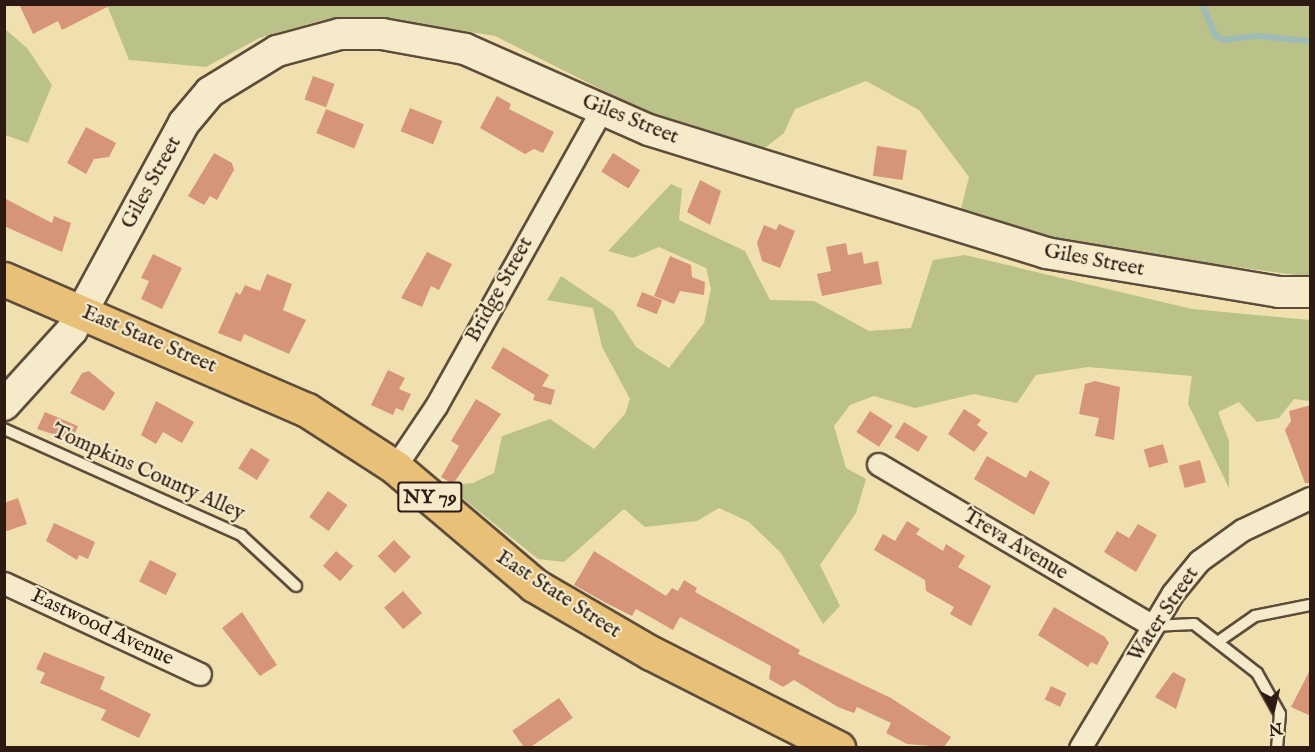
<!DOCTYPE html>
<style>
body{margin:0}
#map{position:relative;width:1315px;height:752px;overflow:hidden;background:#f0e0af;font-family:"IM FELL English",serif}
div>[style]{position:absolute}
.green>*{inset:0;background:#bbc289}
.stream>*{height:6px;margin:-3px;padding:0 3px;transform-origin:3px;border-radius:3px;background:#9ebbb5}
.building>*{inset:0;background:#d69579;transform-origin:0 0}
.roads{filter:drop-shadow(2px 0 #5e4c3a) drop-shadow(-2px 0 #5e4c3a) drop-shadow(0 2px #5e4c3a) drop-shadow(0 -2px #5e4c3a)}
.lane>*{height:10px;margin:-5px;padding:0 5px;transform-origin:5px;border-radius:5px;background:#f5ebcb}
.street>*{height:21px;margin:-10.5px;padding:0 10.5px;transform-origin:10.5px;border-radius:10.5px;background:#f5ebcb}
.secondary>*{height:30px;margin:-15px;padding:0 15px;transform-origin:15px;border-radius:15px;background:#f5ebcb}
.highway>*{height:33px;margin:-16.5px;padding:0 16.5px;transform-origin:16.5px;border-radius:16.5px;background:#e8c078}
span{translate:-50% -50%;white-space:nowrap;text-align:center;line-height:1.15;-webkit-text-stroke:4.5px #f5ebcb;paint-order:stroke}
.shield-label span{padding:2px 4px;background:#f5ebcb;border:2px solid;border-radius:4px;-webkit-text-stroke-width:0}
.shield-label{font-size:20px;color:#2d1b13;font-weight:700}
.street-label{font-size:21px;color:#2d1b13}
.frame{position:absolute;inset:0;border:6px solid #2d1b13;pointer-events:none}
.north{position:absolute;left:1243px;top:680px;width:60px;height:60px;-webkit-text-stroke:4px #f5ebcb;paint-order:stroke;rotate:172deg;font-size:16px;font-weight:700;line-height:24px;text-align:center;color:#2d1b13}
.north::after{content:'';display:block;margin:auto;width:21px;height:27px;background:#2d1b13;clip-path:polygon(50% 0,100% 100%,50% 72%,0 100%)}
</style>
<div id="map">
<div class="green">
<div style="clip-path:polygon(107px 5px,1310px 5px,1310px 277px,1104px 249px,997px 224px,961px 209px,969px 177px,919px 110px,866px 81px,795px 109px,784px 133px,765px 148px,656px 117px,495px 36px,388px 19px,323px 20px,259px 38px,206px 67px,129px 60px)"></div>
<div style="clip-path:polygon(5px 29px,27px 48px,52px 85px,28px 143px,5px 135px)"></div>
<div style="clip-path:polygon(671px 184px,682px 189px,679px 220px,745px 251px,770px 300px,814px 301px,869px 331px,911px 328px,933px 260px,965px 255px,1192px 309px,1310px 320px,1310px 401px,1294px 399px,1279px 418px,1257px 422px,1239px 402px,1218px 412px,1229px 441px,1229px 488px,1188px 404px,1192px 376px,1088px 367px,1036px 375px,1017px 403px,974px 394px,915px 408px,874px 396px,850px 405px,834px 426px,846px 468px,866px 479px,856px 513px,820px 565px,840px 606px,823px 624px,781px 553px,749px 522px,719px 508px,697px 521px,645px 527px,624px 509px,564px 562px,538px 559px,446px 485px,473px 483px,494px 473px,502px 436px,550px 419px,594px 449px,625px 414px,630px 399px,602px 347px,593px 308px,547px 300px,561px 276px,613px 311px,636px 347px,669px 368px,704px 323px,711px 289px,706px 268px,659px 247px,633px 258px,608px 251px)"></div>
</div>
<div class="stream">
<div style="left:1202px;top:4px;width:34px;rotate:67deg"></div>
<div style="left:1215px;top:35px;width:9px;rotate:32deg"></div>
<div style="left:1223px;top:40px;width:34px;rotate:-7deg"></div>
<div style="left:1257px;top:36px;width:53px;rotate:5.4deg"></div>
</div>
<div class="building">
<div style="clip-path:polygon(19px 4px,113px 4px,62px 30px,58px 21px,33px 34px)"></div>
<div style="left:313px;top:76px;width:23px;height:25px;rotate:20deg"></div>
<div style="clip-path:polygon(497px 96px,511px 104px,509px 109px,554px 132px,543px 153px,534px 149px,525px 154px,480px 128px)"></div>
<div style="left:410px;top:108px;width:35px;height:25px;rotate:22deg"></div>
<div style="left:326px;top:109px;width:41px;height:26px;rotate:22deg"></div>
<div style="clip-path:polygon(86px 127px,116px 143px,109px 157px,94px 159px,86px 174px,67px 163px)"></div>
<div style="left:877px;top:146px;width:30px;height:30px;rotate:8deg"></div>
<div style="clip-path:polygon(214px 153px,232px 163px,234px 170px,217px 200px,210px 196px,204px 205px,188px 196px)"></div>
<div style="left:613px;top:153px;width:32px;height:22px;rotate:32deg"></div>
<div style="clip-path:polygon(700px 180px,721px 191px,710px 225px,687px 212px)"></div>
<div style="clip-path:polygon(4px 198px,52px 223px,54px 216px,71px 223px,62px 252px,4px 226px)"></div>
<div style="clip-path:polygon(779px 224px,795px 231px,780px 268px,762px 261px,757px 243px,764px 225px,776px 230px)"></div>
<div style="clip-path:polygon(846px 243px,848px 255px,862px 252px,864px 264px,878px 261px,882px 284px,822px 296px,817px 274px,831px 271px,826px 247px)"></div>
<div style="clip-path:polygon(427px 252px,452px 264px,439px 290px,431px 286px,422px 307px,401px 298px)"></div>
<div style="clip-path:polygon(153px 254px,182px 268px,162px 309px,141px 299px,149px 281px,141px 278px)"></div>
<div style="clip-path:polygon(670px 256px,691px 265px,692px 277px,705px 282px,704px 295px,680px 291px,674px 304px,654px 296px)"></div>
<div style="clip-path:polygon(267px 274px,292px 284px,283px 310px,306px 320px,289px 354px,244px 334px,241px 342px,218px 333px,236px 292px,240px 295px,245px 285px,260px 291px)"></div>
<div style="left:642px;top:292px;width:22px;height:15px;rotate:22deg"></div>
<div style="clip-path:polygon(503px 347px,549px 375px,542px 386px,555px 390px,551px 405px,533px 400px,535px 395px,491px 368px)"></div>
<div style="clip-path:polygon(388px 370px,405px 378px,399px 389px,411px 394px,403px 411px,396px 408px,393px 415px,371px 405px)"></div>
<div style="clip-path:polygon(89px 371px,115px 393px,104px 411px,70px 393px,82px 373px)"></div>
<div style="clip-path:polygon(1095px 381px,1120px 387px,1114px 440px,1095px 436px,1099px 418px,1079px 414px,1085px 384px)"></div>
<div style="clip-path:polygon(476px 399px,501px 414px,453px 484px,441px 477px,459px 446px,451px 441px)"></div>
<div style="clip-path:polygon(156px 401px,194px 422px,182px 443px,163px 432px,156px 444px,141px 435px)"></div>
<div style="clip-path:polygon(1311px 405px,1311px 483px,1305px 483px,1285px 430px,1291px 421px,1289px 411px)"></div>
<div style="clip-path:polygon(964px 409px,981px 420px,977px 425px,988px 433px,974px 452px,948px 434px)"></div>
<div style="left:870px;top:411px;width:27px;height:25px;rotate:33deg"></div>
<div style="clip-path:polygon(45px 412px,78px 426px,72px 440px,37px 429px)"></div>
<div style="left:904px;top:422px;width:28px;height:18px;rotate:32deg"></div>
<div style="left:1163px;top:444px;width:19px;height:20px;rotate:74deg"></div>
<div style="left:251px;top:448px;width:22px;height:24px;rotate:32deg"></div>
<div style="clip-path:polygon(987px 456px,1026px 478px,1030px 470px,1050px 482px,1034px 515px,974px 479px)"></div>
<div style="left:1200px;top:460px;width:23px;height:22px;rotate:75deg"></div>
<div style="left:328px;top:491px;width:24px;height:32px;rotate:36deg"></div>
<div style="clip-path:polygon(18px 498px,27px 524px,4px 532px,4px 503px)"></div>
<div style="clip-path:polygon(907px 521px,920px 529px,916px 534px,943px 551px,946px 544px,965px 556px,958px 567px,991px 586px,971px 626px,950px 614px,954px 607px,926px 591px,925px 580px,874px 550px,883px 534px,895px 541px)"></div>
<div style="clip-path:polygon(54px 523px,95px 542px,88px 559px,79px 555px,77px 560px,46px 541px)"></div>
<div style="clip-path:polygon(1138px 524px,1157px 535px,1136px 572px,1104px 552px,1117px 531px,1129px 538px)"></div>
<div style="left:394px;top:540px;width:24px;height:23px;rotate:45deg"></div>
<div style="left:336px;top:551px;width:23px;height:20px;rotate:41deg"></div>
<div style="clip-path:polygon(594px 551px,666px 596px,672px 588px,678px 591px,684px 580px,697px 588px,695px 592px,800px 650px,798px 654px,891px 698px,951px 737px,944px 747px,907px 744px,886px 733px,891px 723px,857px 707px,854px 713px,838px 707px,794px 680px,783px 687px,769px 679px,771px 666px,680px 617px,673px 630px,636px 609px,632px 616px,606px 603px,574px 585px)"></div>
<div style="left:150px;top:560px;width:30px;height:24px;rotate:27deg"></div>
<div style="left:403px;top:591px;width:29px;height:25px;rotate:49deg"></div>
<div style="clip-path:polygon(1054px 607px,1105px 637px,1109px 643px,1097px 665px,1091px 662px,1088px 667px,1038px 635px)"></div>
<div style="clip-path:polygon(242px 612px,277px 665px,260px 676px,222px 628px)"></div>
<div style="clip-path:polygon(44px 652px,105px 677px,100px 689px,151px 714px,139px 738px,101px 720px,106px 710px,40px 683px,45px 673px,36px 669px)"></div>
<div style="clip-path:polygon(1311px 668px,1311px 716px,1291px 707px)"></div>
<div style="clip-path:polygon(1173px 672px,1186px 679px,1176px 709px,1155px 697px)"></div>
<div style="left:1051px;top:686px;width:17px;height:15px;rotate:25deg"></div>
<div style="left:559px;top:698px;width:24px;height:57px;rotate:55deg"></div>
</div>
<div class="roads">
<div class="lane">
<div style="left:4px;top:429px;width:260px;rotate:24.1deg"></div>
<div style="left:241px;top:535px;width:75px;rotate:42.8deg"></div>
<div style="left:1153px;top:626px;width:41px;rotate:-2.8deg"></div>
<div style="left:1194px;top:624px;width:80px;rotate:37.9deg"></div>
<div style="left:1257px;top:673px;width:47px;rotate:60.7deg"></div>
<div style="left:1280px;top:714px;width:34px;rotate:95deg"></div>
<div style="left:1219px;top:641px;width:44px;rotate:-34.8deg"></div>
<div style="left:1255px;top:616px;width:56px;rotate:-11.3deg"></div>
</div>
<div class="street">
<div style="left:878px;top:464px;width:319px;rotate:30.5deg"></div>
<div style="left:395px;top:467px;width:73px;rotate:-56.1deg"></div>
<div style="left:436px;top:406px;width:338px;rotate:-60.8deg"></div>
<div style="left:4px;top:583px;width:216px;rotate:24.9deg"></div>
<div style="left:1080px;top:748px;width:179px;rotate:-59.1deg"></div>
<div style="left:1172px;top:594px;width:43px;rotate:-50.7deg"></div>
<div style="left:1199px;top:561px;width:53px;rotate:-35.8deg"></div>
<div style="left:1242px;top:530px;width:75px;rotate:-25.2deg"></div>
</div>
<div class="secondary">
<div style="left:4px;top:405px;width:101px;rotate:-47.8deg"></div>
<div style="left:72px;top:330px;width:235px;rotate:-61.6deg"></div>
<div style="left:184px;top:123px;width:40px;rotate:-50deg"></div>
<div style="left:210px;top:92px;width:79px;rotate:-31.5deg"></div>
<div style="left:277px;top:51px;width:65px;rotate:-15.1deg"></div>
<div style="left:340px;top:34px;width:42px"></div>
<div style="left:382px;top:34px;width:84px;rotate:10.2deg"></div>
<div style="left:465px;top:49px;width:201px;rotate:23.8deg"></div>
<div style="left:649px;top:130px;width:416px;rotate:17.2deg"></div>
<div style="left:1046px;top:253px;width:235px;rotate:9.5deg"></div>
<div style="left:1278px;top:292px;width:32px"></div>
</div>
<div class="highway">
<div style="left:4px;top:279px;width:330px;rotate:23.4deg"></div>
<div style="left:307px;top:410px;width:105px;rotate:32.9deg"></div>
<div style="left:395px;top:467px;width:182px;rotate:40.3deg"></div>
<div style="left:534px;top:585px;width:135px;rotate:30.2deg"></div>
<div style="left:651px;top:653px;width:210px;rotate:26.9deg"></div>
</div>
</div>
<div class="shield-label">
<span style="left:430px;top:497px">NY 79</span>
</div>
<div class="street-label">
<span style="left:630px;top:120px;rotate:22deg">Giles Street</span>
<span style="left:152px;top:183px;rotate:-61deg">Giles Street</span>
<span style="left:1094px;top:261px;rotate:11deg">Giles Street</span>
<span style="left:500px;top:290px;rotate:-61deg">Bridge Street</span>
<span style="left:149px;top:340px;rotate:23deg">East State Street</span>
<span style="left:148px;top:473px;rotate:24deg">Tompkins County Alley</span>
<span style="left:1015px;top:545px;rotate:31deg">Treva Avenue</span>
<span style="left:558px;top:595px;rotate:33deg">East State Street</span>
<span style="left:1164px;top:615px;rotate:-56deg">Water Street</span>
<span style="left:102px;top:628px;rotate:25deg">Eastwood Avenue</span>
</div>
<div class="frame"></div>
<div class="north">N</div>
</div>
